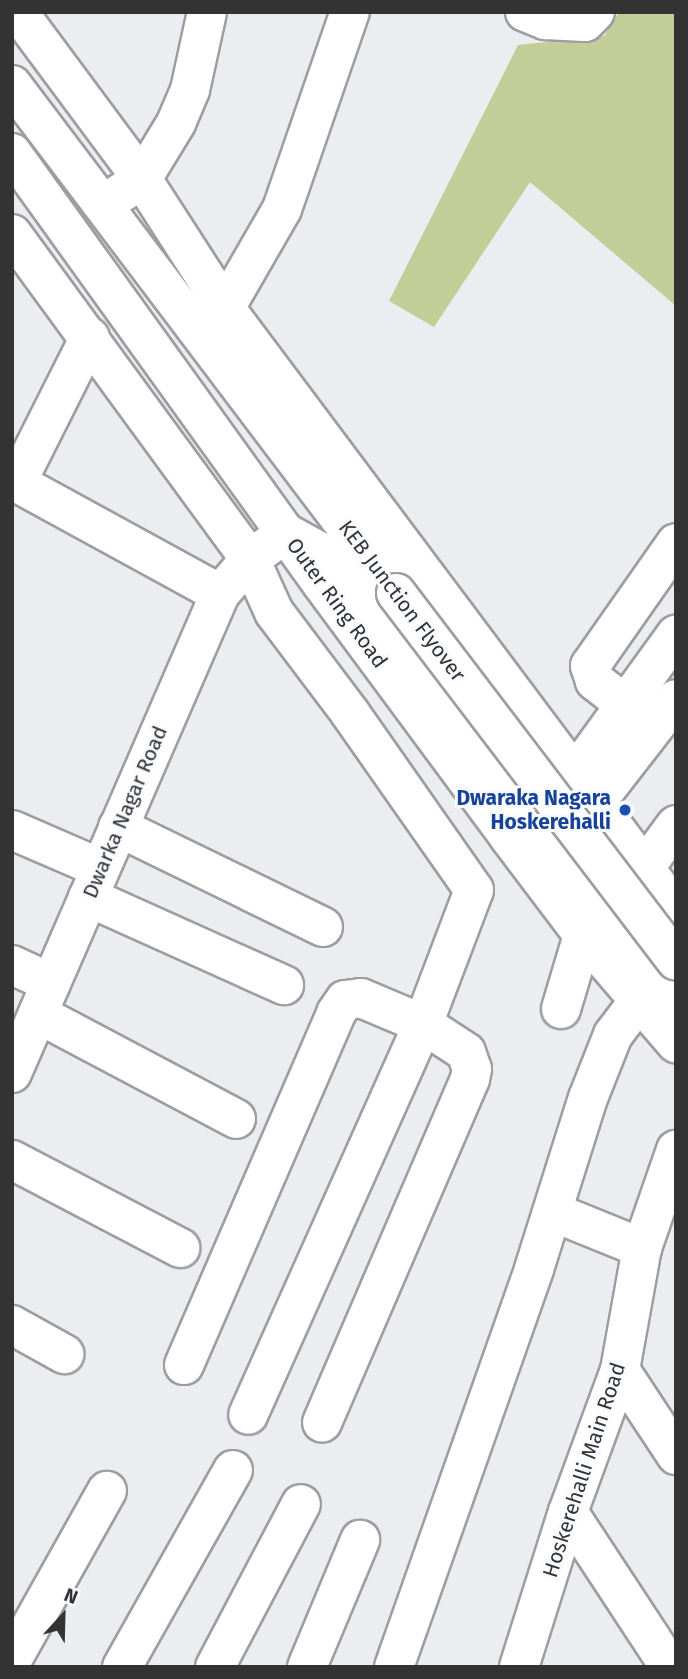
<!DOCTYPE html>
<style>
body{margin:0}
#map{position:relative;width:688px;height:1679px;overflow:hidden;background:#ecedf1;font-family:"Fira Sans",sans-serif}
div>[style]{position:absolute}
.green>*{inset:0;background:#c2cd98}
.roads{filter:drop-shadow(2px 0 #9d9ea1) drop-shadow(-2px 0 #9d9ea1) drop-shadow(0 2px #9d9ea1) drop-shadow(0 -2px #9d9ea1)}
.minor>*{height:38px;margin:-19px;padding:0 19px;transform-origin:19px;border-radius:19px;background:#fff}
.highway>*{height:38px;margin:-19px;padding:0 19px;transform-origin:19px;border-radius:19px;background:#fff}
.bridges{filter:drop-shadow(2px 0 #9d9ea1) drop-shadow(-2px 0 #9d9ea1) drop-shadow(0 2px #9d9ea1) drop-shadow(0 -2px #9d9ea1)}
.highway-bridge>*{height:38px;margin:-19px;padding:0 19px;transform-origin:19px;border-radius:19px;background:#fff}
.dots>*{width:19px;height:19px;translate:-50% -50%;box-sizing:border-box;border:4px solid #f9fbfe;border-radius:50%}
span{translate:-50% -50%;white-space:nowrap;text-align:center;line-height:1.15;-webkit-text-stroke:6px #f9fbfe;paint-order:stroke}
.street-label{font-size:21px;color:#333334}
.transit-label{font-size:21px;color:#164399;font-weight:700}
.right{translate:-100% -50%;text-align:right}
.frame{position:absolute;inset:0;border:14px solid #333334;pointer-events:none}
.north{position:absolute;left:28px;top:1581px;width:70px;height:70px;-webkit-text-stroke:5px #f9fbfe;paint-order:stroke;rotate:22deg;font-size:19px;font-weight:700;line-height:28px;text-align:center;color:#333334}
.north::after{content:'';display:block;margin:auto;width:24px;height:32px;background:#333334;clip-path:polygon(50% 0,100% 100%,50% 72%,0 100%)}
</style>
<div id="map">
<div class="green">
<div style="clip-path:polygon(619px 12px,676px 12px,676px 306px,530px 182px,434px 327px,389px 301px,518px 45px,604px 36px)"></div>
</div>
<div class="roads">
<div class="minor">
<div style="left:18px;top:12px;width:208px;rotate:53.4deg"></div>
<div style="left:142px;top:179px;width:153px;rotate:57.2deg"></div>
<div style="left:225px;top:308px;width:752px;rotate:53.16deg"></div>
<div style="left:525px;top:12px;width:22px;rotate:22deg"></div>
<div style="left:545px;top:20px;width:40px;rotate:2.9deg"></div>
<div style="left:585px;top:22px;width:14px;rotate:-45deg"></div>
<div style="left:142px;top:179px;width:66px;rotate:-58.7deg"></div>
<div style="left:176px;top:123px;width:36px;rotate:-67deg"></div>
<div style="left:190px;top:90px;width:80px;rotate:-77.7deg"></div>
<div style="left:12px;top:234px;width:403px;rotate:53.8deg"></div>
<div style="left:250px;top:559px;width:58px;rotate:65.6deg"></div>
<div style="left:274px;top:612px;width:126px;rotate:53deg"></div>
<div style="left:350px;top:713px;width:216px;rotate:55deg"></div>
<div style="left:474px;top:890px;width:143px;rotate:110.8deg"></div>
<div style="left:423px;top:1024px;width:428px;rotate:114.1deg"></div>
<div style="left:225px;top:308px;width:114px;rotate:-60.1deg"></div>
<div style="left:282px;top:209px;width:208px;rotate:-71deg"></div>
<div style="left:12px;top:480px;width:237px;rotate:28.7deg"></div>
<div style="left:17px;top:482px;width:162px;rotate:-63.3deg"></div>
<div style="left:627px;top:706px;width:41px;rotate:-142deg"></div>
<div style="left:595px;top:681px;width:16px;rotate:-108deg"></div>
<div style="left:590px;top:666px;width:150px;rotate:-55deg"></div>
<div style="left:560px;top:795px;width:198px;rotate:-54.1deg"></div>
<div style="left:596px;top:802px;width:130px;rotate:-52.2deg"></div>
<div style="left:118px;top:827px;width:228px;rotate:26deg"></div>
<div style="left:12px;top:830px;width:96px;rotate:23.4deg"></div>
<div style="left:645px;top:867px;width:52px;rotate:-53.6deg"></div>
<div style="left:88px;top:897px;width:215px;rotate:24.2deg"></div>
<div style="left:12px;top:965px;width:43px;rotate:24.8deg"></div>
<div style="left:561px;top:1009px;width:77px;rotate:-73.4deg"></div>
<div style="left:38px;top:1014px;width:224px;rotate:27.9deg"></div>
<div style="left:12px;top:1073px;width:522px;rotate:-66.53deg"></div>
<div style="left:220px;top:594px;width:46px;rotate:-49.4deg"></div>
<div style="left:250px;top:559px;width:44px;rotate:-35.8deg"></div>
<div style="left:286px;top:533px;width:60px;rotate:28.7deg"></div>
<div style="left:339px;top:562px;width:103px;rotate:54.5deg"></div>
<div style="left:399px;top:646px;width:337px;rotate:51.9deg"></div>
<div style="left:607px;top:911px;width:120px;rotate:54.9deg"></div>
<div style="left:12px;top:1160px;width:190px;rotate:27.6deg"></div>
<div style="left:553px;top:1212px;width:96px;rotate:22deg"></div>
<div style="left:12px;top:1325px;width:60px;rotate:29.1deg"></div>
<div style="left:184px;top:1365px;width:383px;rotate:-66.6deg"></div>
<div style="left:336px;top:1013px;width:16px;rotate:-55deg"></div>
<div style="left:345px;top:1000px;width:16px;rotate:-7deg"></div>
<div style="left:361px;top:998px;width:67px;rotate:22.8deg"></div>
<div style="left:423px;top:1024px;width:51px;rotate:33.1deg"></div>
<div style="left:466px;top:1052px;width:18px;rotate:71deg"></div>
<div style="left:472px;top:1069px;width:10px;rotate:101deg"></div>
<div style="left:470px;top:1079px;width:374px;rotate:113.3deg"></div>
<div style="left:620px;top:1370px;width:102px;rotate:56.6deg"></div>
<div style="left:568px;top:1512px;width:186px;rotate:56.7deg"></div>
<div style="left:12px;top:1660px;width:194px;rotate:-60.7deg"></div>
<div style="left:122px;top:1667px;width:226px;rotate:-60.6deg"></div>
<div style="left:215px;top:1667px;width:184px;rotate:-62.2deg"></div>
<div style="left:307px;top:1667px;width:138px;rotate:-67.3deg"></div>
<div style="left:394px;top:1667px;width:422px;rotate:-70.6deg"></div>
<div style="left:534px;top:1269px;width:179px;rotate:-72.5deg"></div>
<div style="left:588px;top:1098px;width:68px;rotate:-68.4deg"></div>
<div style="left:613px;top:1035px;width:41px;rotate:-52.9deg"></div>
<div style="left:519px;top:1667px;width:163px;rotate:-72.5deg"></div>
<div style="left:568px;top:1512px;width:151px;rotate:-69.9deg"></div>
<div style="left:620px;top:1370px;width:124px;rotate:-79.8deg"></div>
<div style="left:642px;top:1248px;width:104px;rotate:-70.9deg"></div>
</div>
<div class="highway">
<div style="left:12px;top:85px;width:637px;rotate:52.91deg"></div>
<div style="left:12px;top:153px;width:531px;rotate:54.27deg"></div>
<div style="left:322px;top:584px;width:315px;rotate:53.5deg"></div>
<div style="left:509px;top:837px;width:123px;rotate:52.9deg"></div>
<div style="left:583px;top:935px;width:143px;rotate:49.3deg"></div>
<div style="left:104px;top:204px;width:45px;rotate:-33.3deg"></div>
</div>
</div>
<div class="bridges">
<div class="highway-bridge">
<div style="left:396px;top:593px;width:462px;rotate:52.7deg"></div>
</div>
</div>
<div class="dots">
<div style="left:625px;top:810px;background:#1a4fb4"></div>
</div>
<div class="street-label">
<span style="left:402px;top:601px;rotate:53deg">KEB Junction Flyover</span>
<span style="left:337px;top:603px;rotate:54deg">Outer Ring Road</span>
<span style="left:125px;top:812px;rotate:-67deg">Dwarka Nagar Road</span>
<span style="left:584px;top:1470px;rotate:-72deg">Hoskerehalli Main Road</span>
</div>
<div class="transit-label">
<span class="right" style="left:611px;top:810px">Dwaraka Nagara<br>Hoskerehalli</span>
</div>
<div class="frame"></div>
<div class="north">N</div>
</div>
